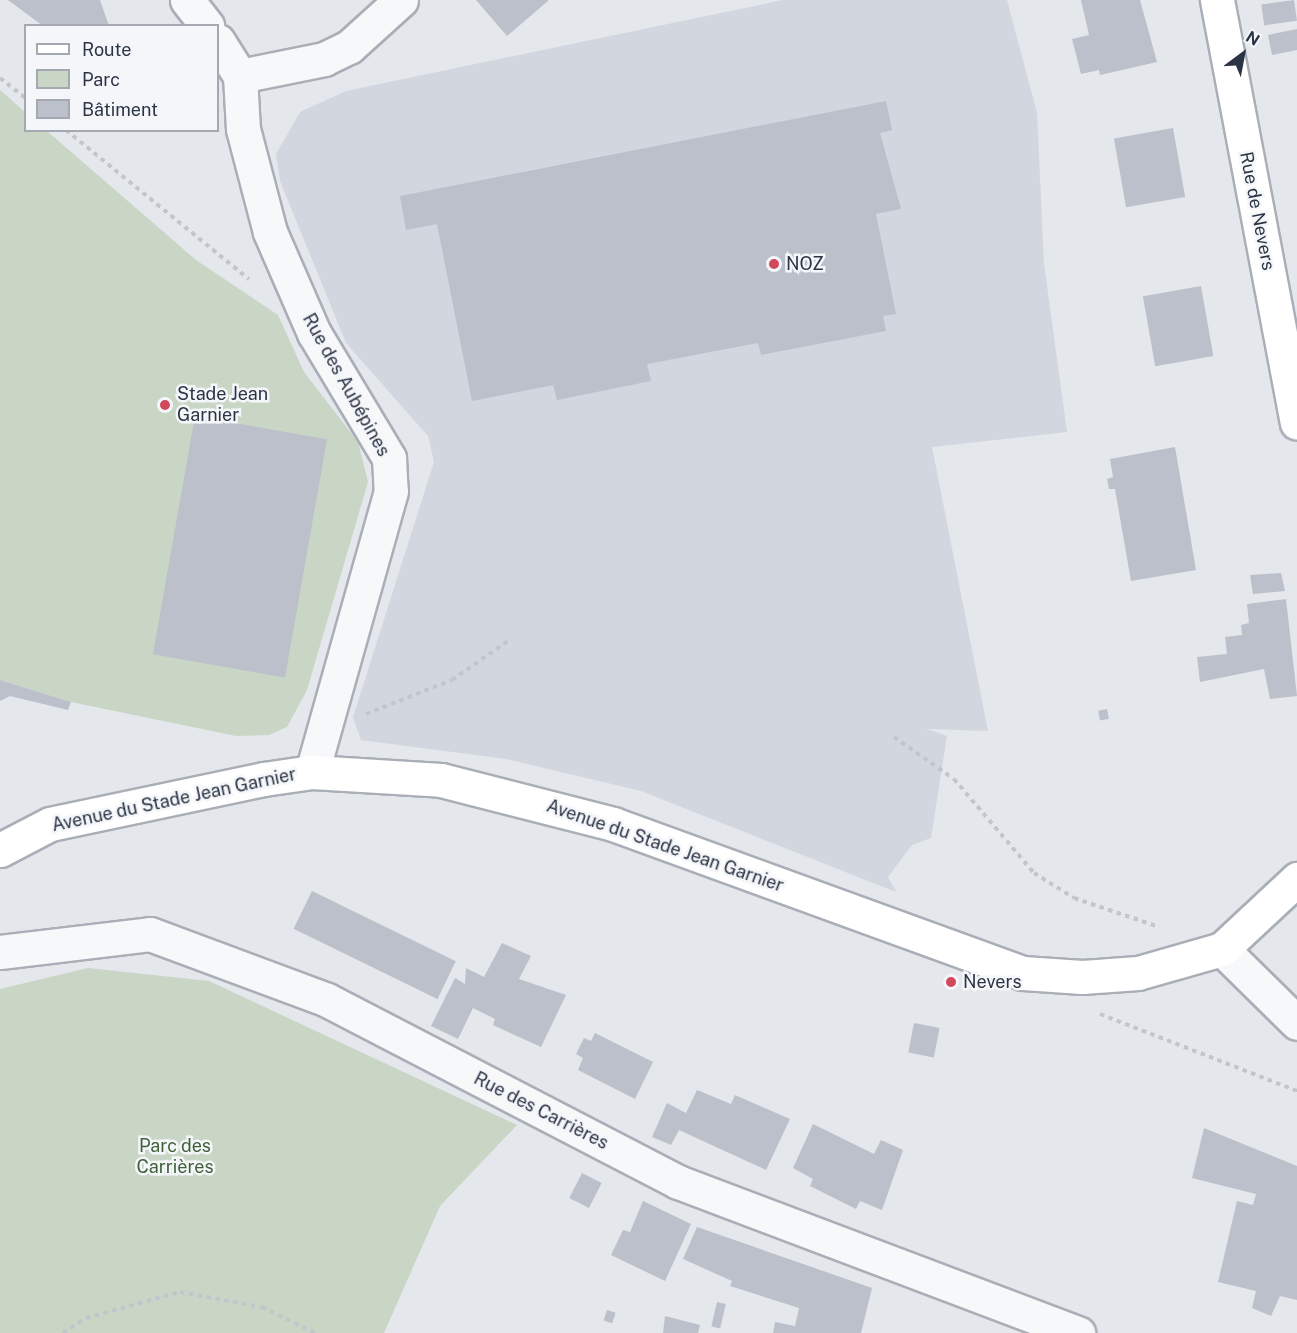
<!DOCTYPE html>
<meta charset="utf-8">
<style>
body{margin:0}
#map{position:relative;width:1297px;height:1333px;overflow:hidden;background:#e4e7ec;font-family:"Public Sans",sans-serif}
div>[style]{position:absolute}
.built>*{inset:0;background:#d2d6de}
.green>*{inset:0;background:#c9d6c5}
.building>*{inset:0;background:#bbc0ca;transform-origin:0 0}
.path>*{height:4px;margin-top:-2px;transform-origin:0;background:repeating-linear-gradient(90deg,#c2c5cb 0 4.5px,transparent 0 9px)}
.roads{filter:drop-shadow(2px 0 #a9aeb7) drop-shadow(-2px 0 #a9aeb7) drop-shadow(0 2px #a9aeb7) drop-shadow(0 -2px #a9aeb7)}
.street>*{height:33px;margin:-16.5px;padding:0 16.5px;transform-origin:16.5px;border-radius:16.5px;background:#f7f8fa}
.secondary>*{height:33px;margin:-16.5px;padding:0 16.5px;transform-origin:16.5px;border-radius:16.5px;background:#fff}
.dots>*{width:16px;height:16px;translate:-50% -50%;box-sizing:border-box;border:3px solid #f4f6f9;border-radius:50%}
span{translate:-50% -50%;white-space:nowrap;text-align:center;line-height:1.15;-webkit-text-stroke:5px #f4f6f9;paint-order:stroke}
.street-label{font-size:18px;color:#2b3445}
.poi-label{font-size:18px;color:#2b3445}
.left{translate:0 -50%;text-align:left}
.park-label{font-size:18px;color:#3f6138}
.legend{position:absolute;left:24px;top:24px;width:195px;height:108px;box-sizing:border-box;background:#f4f6f9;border:2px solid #a4a8b1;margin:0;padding:8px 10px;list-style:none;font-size:18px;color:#2b3445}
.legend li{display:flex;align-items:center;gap:12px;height:30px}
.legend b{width:30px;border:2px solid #a4a8b1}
.north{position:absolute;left:1213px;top:24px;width:60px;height:60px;-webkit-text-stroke:4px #f4f6f9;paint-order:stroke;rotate:32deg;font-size:16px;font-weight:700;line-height:24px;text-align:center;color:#2b3445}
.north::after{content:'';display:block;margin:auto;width:21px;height:27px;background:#2b3445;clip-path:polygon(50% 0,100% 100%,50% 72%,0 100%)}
</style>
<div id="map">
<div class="built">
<div style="clip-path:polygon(783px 0,1007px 0,1037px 113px,1044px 264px,1067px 432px,932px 447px,988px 731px,927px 729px,947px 736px,931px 838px,912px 845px,888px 877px,896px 892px,641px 791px,506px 759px,361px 740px,353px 717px,434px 462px,428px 436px,346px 343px,280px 181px,276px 154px,300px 112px,346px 91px)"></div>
</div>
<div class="green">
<div style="clip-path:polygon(0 90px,25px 112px,26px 130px,47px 131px,196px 260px,278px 315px,304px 372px,358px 442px,368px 482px,307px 690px,287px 727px,269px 735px,236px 736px,71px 702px,0 680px)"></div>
<div style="clip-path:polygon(88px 968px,209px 981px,517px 1125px,440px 1206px,384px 1333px,0 1333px,0 989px)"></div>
</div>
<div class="building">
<div style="clip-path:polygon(8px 0,100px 0,109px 26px,43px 26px)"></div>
<div style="clip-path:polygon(476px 0,549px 0,507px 36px)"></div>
<div style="clip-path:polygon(1081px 0,1140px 0,1157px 62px,1100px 75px,1099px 70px,1081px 74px,1072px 39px,1089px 35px)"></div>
<div style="left:1294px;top:0;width:21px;height:33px;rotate:82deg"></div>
<div style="clip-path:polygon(1297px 29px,1297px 50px,1272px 55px,1268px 35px)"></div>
<div style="clip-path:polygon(886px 101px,892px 130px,880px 133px,901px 209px,876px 214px,896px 314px,883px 316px,886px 331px,761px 355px,758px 343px,647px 364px,651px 381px,557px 400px,553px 385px,472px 401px,437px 224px,406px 230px,400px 196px)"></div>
<div style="left:1173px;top:128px;width:70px;height:60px;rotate:80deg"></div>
<div style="left:1201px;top:286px;width:71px;height:59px;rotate:80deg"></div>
<div style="left:195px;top:416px;width:134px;height:242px;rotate:10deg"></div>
<div style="clip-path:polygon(1175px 447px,1196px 570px,1131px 581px,1115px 489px,1109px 489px,1107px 479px,1113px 477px,1110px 459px)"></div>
<div style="clip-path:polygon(1281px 573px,1285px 591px,1253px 594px,1250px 575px)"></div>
<div style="clip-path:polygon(1286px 599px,1297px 696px,1270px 699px,1264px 669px,1200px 682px,1197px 657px,1227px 654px,1225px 637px,1242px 635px,1241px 625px,1249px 623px,1247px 604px)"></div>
<div style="clip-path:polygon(0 680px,71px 702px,68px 710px,10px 696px,0 701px)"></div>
<div style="left:1107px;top:709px;width:10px;height:9px;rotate:79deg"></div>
<div style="left:312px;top:891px;width:160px;height:42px;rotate:26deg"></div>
<div style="clip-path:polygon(502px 943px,531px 956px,519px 979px,566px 995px,541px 1047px,493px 1025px,495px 1019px,473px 1008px,458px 1039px,431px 1026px,455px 978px,465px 984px,466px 968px,484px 977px)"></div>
<div style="left:914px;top:1023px;width:26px;height:30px;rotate:11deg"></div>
<div style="clip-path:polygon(595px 1033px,653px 1062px,635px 1099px,578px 1070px,583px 1058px,576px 1054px,584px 1038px,591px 1041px)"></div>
<div style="clip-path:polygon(697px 1090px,731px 1104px,735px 1095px,790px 1119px,766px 1170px,679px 1130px,671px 1145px,652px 1137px,667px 1103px,686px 1113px)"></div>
<div style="clip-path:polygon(813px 1124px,874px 1154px,881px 1140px,903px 1150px,882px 1210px,860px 1201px,856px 1209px,810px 1186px,813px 1179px,793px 1168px)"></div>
<div style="clip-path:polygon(1204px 1128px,1297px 1166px,1297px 1300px,1280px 1296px,1271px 1316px,1252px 1308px,1256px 1291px,1218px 1282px,1237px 1201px,1253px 1205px,1256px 1194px,1192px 1178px)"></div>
<div style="left:582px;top:1173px;width:22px;height:28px;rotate:27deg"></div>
<div style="clip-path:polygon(643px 1201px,691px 1224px,665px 1281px,611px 1255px,623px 1230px,630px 1232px)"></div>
<div style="clip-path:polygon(697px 1227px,872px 1288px,861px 1333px,773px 1333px,775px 1322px,795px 1326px,799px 1308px,730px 1286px,732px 1281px,683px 1259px)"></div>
<div style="left:717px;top:1302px;width:9px;height:25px;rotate:13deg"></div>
<div style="left:607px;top:1310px;width:9px;height:11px;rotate:18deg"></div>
<div style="clip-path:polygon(665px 1316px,700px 1325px,698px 1333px,663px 1333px)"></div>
</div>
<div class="path">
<div style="left:0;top:78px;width:33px;rotate:38deg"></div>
<div style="left:66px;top:130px;width:236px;rotate:39.2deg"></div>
<div style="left:366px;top:714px;width:92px;rotate:-21.6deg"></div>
<div style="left:452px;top:680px;width:68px;rotate:-34.9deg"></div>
<div style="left:894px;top:737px;width:73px;rotate:35deg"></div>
<div style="left:954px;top:779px;width:123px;rotate:49.6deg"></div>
<div style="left:1034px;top:873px;width:47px;rotate:32deg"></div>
<div style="left:1074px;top:898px;width:90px;rotate:18.8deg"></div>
<div style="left:1100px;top:1014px;width:212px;rotate:21.3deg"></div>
<div style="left:63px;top:1333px;width:27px;rotate:-33deg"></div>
<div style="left:86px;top:1318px;width:98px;rotate:-15.5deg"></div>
<div style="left:180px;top:1292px;width:83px;rotate:10.4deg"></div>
<div style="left:262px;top:1307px;width:59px;rotate:26.1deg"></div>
</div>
<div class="roads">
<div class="street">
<div style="left:187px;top:0;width:33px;rotate:52deg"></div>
<div style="left:218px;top:41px;width:41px;rotate:57.8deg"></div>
<div style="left:240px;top:76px;width:53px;rotate:86.8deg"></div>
<div style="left:243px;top:129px;width:106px;rotate:75.3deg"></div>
<div style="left:270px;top:232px;width:110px;rotate:66.5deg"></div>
<div style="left:314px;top:333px;width:146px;rotate:59deg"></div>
<div style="left:389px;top:458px;width:33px;rotate:87deg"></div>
<div style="left:391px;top:491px;width:292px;rotate:105.7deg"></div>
<div style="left:240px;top:76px;width:86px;rotate:-11.4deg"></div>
<div style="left:324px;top:59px;width:28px;rotate:-26deg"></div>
<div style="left:349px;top:47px;width:70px;rotate:-42.1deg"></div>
<div style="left:1222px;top:949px;width:105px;rotate:44.6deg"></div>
<div style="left:0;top:952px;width:151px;rotate:-6.8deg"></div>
<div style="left:150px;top:934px;width:189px;rotate:20.4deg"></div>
<div style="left:327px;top:1000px;width:395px;rotate:27.4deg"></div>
<div style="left:678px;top:1182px;width:428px;rotate:20.7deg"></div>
</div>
<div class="secondary">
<div style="left:1217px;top:0;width:430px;rotate:79.3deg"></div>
<div style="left:0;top:850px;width:56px;rotate:-27.5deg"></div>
<div style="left:50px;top:824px;width:219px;rotate:-11.9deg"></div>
<div style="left:264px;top:779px;width:49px;rotate:-8.3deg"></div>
<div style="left:312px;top:772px;width:129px;rotate:3.5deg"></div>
<div style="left:441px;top:780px;width:178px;rotate:14.3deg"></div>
<div style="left:613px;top:824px;width:436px;rotate:20deg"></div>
<div style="left:1023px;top:973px;width:59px;rotate:3.9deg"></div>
<div style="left:1082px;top:977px;width:56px;rotate:-4.1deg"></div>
<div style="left:1138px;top:973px;width:87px;rotate:-15.9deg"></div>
<div style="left:1222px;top:949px;width:103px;rotate:-43deg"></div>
</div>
</div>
<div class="dots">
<div style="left:774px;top:264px;background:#d1495b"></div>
<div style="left:165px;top:405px;background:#d1495b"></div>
<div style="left:951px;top:982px;background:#d1495b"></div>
</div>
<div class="street-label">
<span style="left:1257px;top:211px;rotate:79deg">Rue de Nevers</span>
<span style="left:346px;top:385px;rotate:61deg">Rue des Aubépines</span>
<span style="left:174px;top:800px;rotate:-12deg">Avenue du Stade Jean Garnier</span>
<span style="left:665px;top:846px;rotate:19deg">Avenue du Stade Jean Garnier</span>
<span style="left:541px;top:1111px;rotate:27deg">Rue des Carrières</span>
</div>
<div class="poi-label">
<span class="left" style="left:786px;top:264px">NOZ</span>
<span class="left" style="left:177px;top:405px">Stade Jean<br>Garnier</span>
<span class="left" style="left:963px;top:982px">Nevers</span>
</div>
<div class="park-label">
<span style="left:175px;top:1157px">Parc des<br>Carrières</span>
</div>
<ul class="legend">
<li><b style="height:8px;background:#fff"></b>Route</li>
<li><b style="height:16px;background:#c9d6c5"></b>Parc</li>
<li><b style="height:16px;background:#bbc0ca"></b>Bâtiment</li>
</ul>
<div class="north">N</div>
</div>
